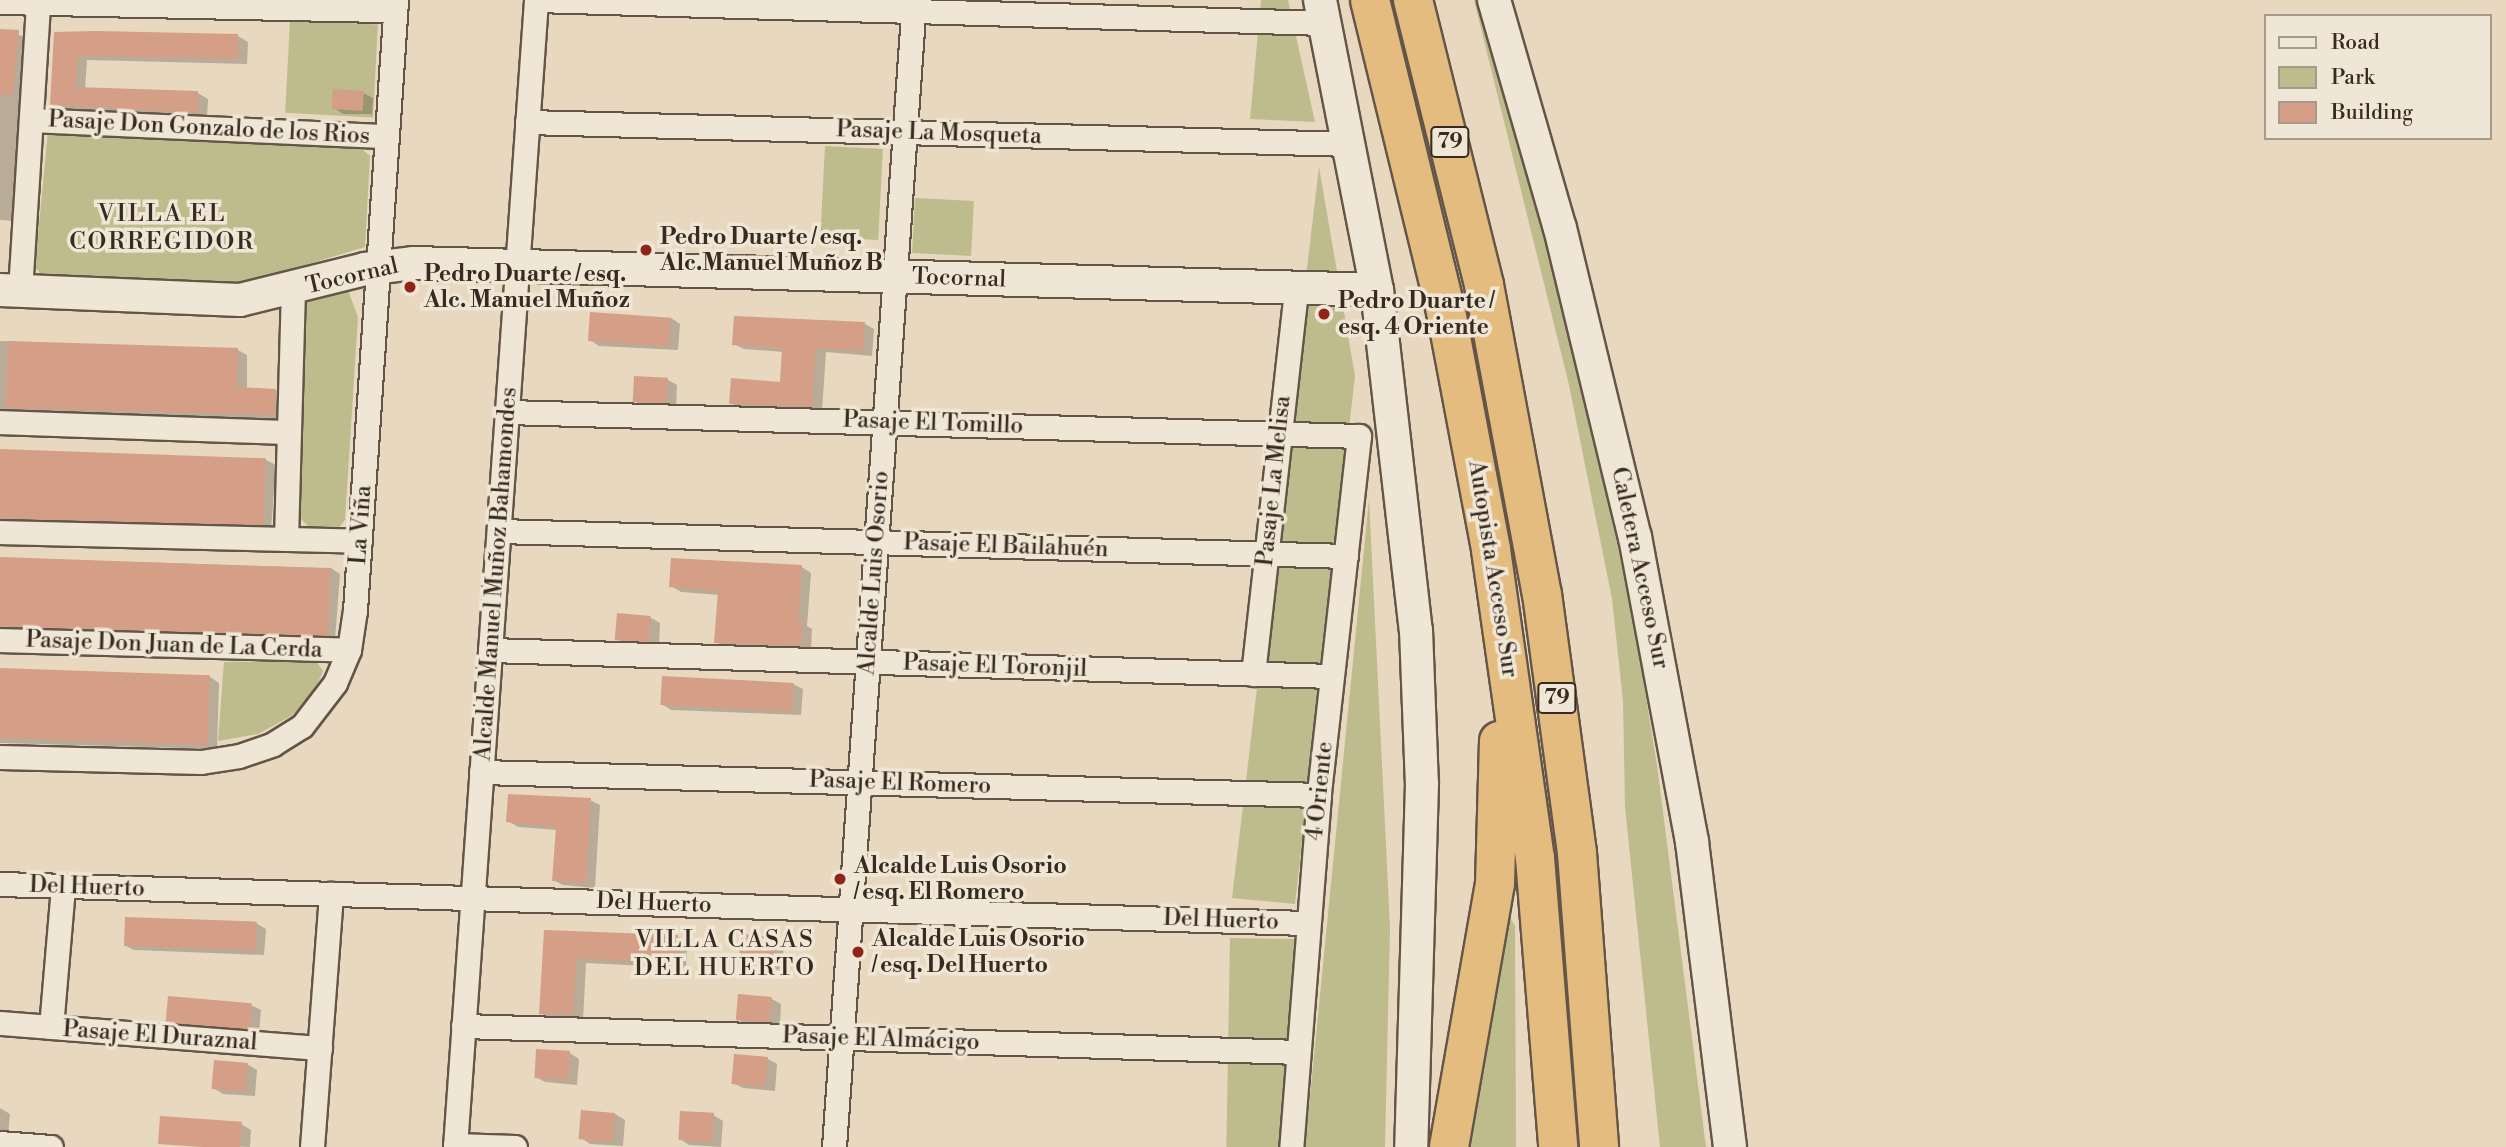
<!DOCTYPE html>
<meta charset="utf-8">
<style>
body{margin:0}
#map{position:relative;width:2506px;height:1147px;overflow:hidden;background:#e7d8bf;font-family:"Libre Bodoni",serif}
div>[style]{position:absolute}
.green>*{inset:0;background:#bebc8c;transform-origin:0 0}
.shadow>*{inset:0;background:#0003}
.building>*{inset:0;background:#d59f87;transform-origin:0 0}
.roads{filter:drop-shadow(2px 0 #635648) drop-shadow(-2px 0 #635648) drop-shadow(0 2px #635648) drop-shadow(0 -2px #635648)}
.street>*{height:23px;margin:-11.5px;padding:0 11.5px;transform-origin:11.5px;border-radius:11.5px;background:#efe6d5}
.secondary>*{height:32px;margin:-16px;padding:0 16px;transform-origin:16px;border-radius:16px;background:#efe6d5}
.highway>*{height:38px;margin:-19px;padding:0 19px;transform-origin:19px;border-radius:19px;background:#e4bc80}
.dots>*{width:19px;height:19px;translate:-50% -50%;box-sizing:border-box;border:4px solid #efe6d5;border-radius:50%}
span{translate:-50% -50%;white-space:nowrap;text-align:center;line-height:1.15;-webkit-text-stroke:7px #efe6d5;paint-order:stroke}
.shield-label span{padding:2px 5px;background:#efe6d5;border:2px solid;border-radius:5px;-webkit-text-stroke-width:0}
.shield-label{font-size:21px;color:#372b21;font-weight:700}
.street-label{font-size:23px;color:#372b21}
.poi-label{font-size:23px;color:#372b21;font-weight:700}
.left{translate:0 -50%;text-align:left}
.neighbourhood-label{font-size:24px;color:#372b21;letter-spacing:2px}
.legend{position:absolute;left:2264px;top:14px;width:228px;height:126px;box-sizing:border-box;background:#efe6d5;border:2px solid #a59b8d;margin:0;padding:9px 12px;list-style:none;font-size:21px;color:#372b21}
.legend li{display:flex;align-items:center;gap:14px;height:35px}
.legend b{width:35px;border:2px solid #a59b8d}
</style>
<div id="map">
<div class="green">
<div style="clip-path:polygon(1261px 0,1288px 0,1315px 122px,1250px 119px)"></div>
<div style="clip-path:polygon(1474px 0,1479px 0,1557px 277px,1631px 605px,1657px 765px,1706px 1147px,1660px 1147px,1625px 807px,1623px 701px,1612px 599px,1569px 385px)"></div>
<div style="left:290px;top:20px;width:88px;height:93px;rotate:3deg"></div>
<div style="clip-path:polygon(48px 131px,362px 149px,370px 156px,365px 247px,242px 284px,43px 277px,35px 267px)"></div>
<div style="left:825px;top:146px;width:58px;height:91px;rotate:3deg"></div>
<div style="clip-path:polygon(1319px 167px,1355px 376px,1295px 904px,1232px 898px)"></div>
<div style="left:915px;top:198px;width:59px;height:55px;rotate:3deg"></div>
<div style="clip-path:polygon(348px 290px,358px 317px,345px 520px,337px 530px,311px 529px,300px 518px,304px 301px)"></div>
<div style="clip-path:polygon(1369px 499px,1390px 927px,1385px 1147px,1305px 1147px)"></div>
<div style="clip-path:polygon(316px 661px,323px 671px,314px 692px,291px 716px,258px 734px,218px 741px,224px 662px)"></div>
<div style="clip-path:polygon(1508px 914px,1515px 926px,1516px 1147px,1469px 1147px)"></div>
<div style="left:1230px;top:938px;width:64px;height:210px;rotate:1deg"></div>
</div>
<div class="shadow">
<div style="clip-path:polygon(0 31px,28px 37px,14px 221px,0 220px)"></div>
<div style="clip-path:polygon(56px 33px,238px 36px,248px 42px,247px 64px,87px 60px,85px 89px,198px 93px,208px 99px,207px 118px,61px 110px,52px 104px)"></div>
<div style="clip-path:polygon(363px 93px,373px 98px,372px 114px,343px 114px,334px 108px)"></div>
<div style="clip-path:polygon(671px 318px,680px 324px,678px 350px,599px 346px,590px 340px)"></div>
<div style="clip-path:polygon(865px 324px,874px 329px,872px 356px,826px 352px,822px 411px,740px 409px,731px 403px,781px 384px,784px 352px,744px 349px,734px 344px)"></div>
<div style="clip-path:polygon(0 341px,238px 350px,247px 355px,247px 389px,276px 390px,285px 396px,285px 419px,0 414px)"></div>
<div style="clip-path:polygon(668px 380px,677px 385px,676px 407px,644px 406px,634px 401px)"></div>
<div style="clip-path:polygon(0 450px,266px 460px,276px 465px,271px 529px,0 520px)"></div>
<div style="clip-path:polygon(0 558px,331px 568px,340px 574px,335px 640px,0 636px)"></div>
<div style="clip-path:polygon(802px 567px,811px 573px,807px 626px,812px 629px,811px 650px,726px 647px,716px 642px,720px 595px,681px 592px,671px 586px)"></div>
<div style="clip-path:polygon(651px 618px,660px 623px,659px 645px,626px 644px,617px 639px)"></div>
<div style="clip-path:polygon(0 670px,210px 677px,219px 683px,217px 749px,0 743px)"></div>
<div style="clip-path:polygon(793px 684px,803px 689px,801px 715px,671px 710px,662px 704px)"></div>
<div style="clip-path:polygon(590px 800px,600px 805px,595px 888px,563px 885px,553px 880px,557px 830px,518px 827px,508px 821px)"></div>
<div style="clip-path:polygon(256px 923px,266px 929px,264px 955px,134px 950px,124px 945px)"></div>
<div style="clip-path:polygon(546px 932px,678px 937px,687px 942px,686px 968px,586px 963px,583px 1020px,551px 1019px,541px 1013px)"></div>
<div style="clip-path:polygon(775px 938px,784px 944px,782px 970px,750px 967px,741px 962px)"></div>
<div style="clip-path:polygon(772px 999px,781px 1004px,780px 1026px,748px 1025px,738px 1020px)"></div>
<div style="clip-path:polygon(251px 1005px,261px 1010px,259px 1033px,177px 1027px,168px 1021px)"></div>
<div style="clip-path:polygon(570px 1053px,579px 1059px,577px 1085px,545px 1082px,536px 1077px)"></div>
<div style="clip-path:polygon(768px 1059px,777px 1064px,775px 1091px,743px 1088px,733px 1083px)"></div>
<div style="clip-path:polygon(247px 1064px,257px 1070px,255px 1096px,223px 1094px,213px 1088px)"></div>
<div style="clip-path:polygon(0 1108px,10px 1114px,8px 1135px,0 1140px)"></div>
<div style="clip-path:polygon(583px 1112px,615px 1114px,625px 1120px,623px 1146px,590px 1144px,581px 1138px)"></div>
<div style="clip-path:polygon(713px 1115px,723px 1121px,721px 1147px,689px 1145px,680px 1139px)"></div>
<div style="clip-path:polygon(241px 1124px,251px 1130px,250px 1147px,160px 1143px)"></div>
</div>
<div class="building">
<div style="clip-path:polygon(0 29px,19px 30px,13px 95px,0 94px)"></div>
<div style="clip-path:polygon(96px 31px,238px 34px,238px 59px,78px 56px,76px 87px,198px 91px,198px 113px,50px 105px,54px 32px)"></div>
<div style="left:333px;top:89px;width:31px;height:20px;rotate:4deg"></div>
<div style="left:590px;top:312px;width:81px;height:29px;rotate:4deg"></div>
<div style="clip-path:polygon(734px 316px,865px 322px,863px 351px,816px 348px,812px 407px,729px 404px,731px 378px,780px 382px,782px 348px,732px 345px)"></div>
<div style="clip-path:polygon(8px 341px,238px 348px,237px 387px,276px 389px,275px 415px,5px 408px)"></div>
<div style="left:634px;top:376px;width:34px;height:26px;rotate:3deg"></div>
<div style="left:0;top:449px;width:266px;height:69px;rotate:2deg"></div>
<div style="left:0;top:557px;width:331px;height:69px;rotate:2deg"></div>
<div style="clip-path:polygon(671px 558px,802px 565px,798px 621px,803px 621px,801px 646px,714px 643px,718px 591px,669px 587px)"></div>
<div style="left:617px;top:613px;width:34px;height:27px;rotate:5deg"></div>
<div style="left:0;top:668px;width:210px;height:70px;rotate:2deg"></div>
<div style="left:662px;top:676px;width:132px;height:29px;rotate:3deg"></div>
<div style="clip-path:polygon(508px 794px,591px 798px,586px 883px,552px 881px,556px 827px,506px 822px)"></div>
<div style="left:125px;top:917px;width:132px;height:29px;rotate:2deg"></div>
<div style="clip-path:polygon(544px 930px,678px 935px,676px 964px,577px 958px,573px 1015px,539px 1014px)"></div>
<div style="left:741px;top:934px;width:34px;height:29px;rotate:5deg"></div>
<div style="left:738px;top:994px;width:34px;height:26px;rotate:5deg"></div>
<div style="left:168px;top:996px;width:84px;height:26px;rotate:5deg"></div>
<div style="left:536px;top:1049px;width:34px;height:29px;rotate:3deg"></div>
<div style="left:734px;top:1054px;width:34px;height:30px;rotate:5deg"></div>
<div style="left:214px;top:1060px;width:34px;height:29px;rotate:5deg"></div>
<div style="left:581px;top:1110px;width:34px;height:29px;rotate:5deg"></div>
<div style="left:680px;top:1111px;width:34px;height:29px;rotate:3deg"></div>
<div style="left:160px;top:1116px;width:82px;height:28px;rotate:4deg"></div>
</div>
<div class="roads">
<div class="street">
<div style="left:536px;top:0;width:789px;rotate:1.67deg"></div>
<div style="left:0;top:2px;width:395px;rotate:1.2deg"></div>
<div style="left:31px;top:120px;width:356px;rotate:2.6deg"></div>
<div style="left:527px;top:122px;width:824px;rotate:1.53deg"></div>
<div style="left:20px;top:291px;width:290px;rotate:-86.4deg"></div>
<div style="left:507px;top:412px;width:852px;rotate:1.61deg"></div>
<div style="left:1359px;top:436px;width:361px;rotate:96.4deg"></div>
<div style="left:1319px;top:795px;width:353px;rotate:94.5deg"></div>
<div style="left:0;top:422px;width:289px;rotate:2deg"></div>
<div style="left:499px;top:531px;width:847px;rotate:1.69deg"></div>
<div style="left:0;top:532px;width:360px;rotate:1.4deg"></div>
<div style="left:286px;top:539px;width:249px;rotate:-88.4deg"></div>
<div style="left:0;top:640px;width:349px;rotate:1.6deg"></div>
<div style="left:490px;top:650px;width:842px;rotate:1.77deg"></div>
<div style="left:1253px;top:674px;width:388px;rotate:-83.6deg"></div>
<div style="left:0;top:757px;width:201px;rotate:1.4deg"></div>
<div style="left:201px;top:762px;width:38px;rotate:-9deg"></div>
<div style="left:239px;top:756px;width:36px;rotate:-19deg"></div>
<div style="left:273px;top:744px;width:34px;rotate:-32deg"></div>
<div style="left:302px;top:726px;width:54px;rotate:-52.5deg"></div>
<div style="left:335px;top:683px;width:36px;rotate:-67deg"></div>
<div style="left:349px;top:650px;width:40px;rotate:-81.5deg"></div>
<div style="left:355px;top:610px;width:611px;rotate:-86.15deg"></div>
<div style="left:481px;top:772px;width:838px;rotate:1.57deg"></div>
<div style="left:0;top:884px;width:1309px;rotate:1.71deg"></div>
<div style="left:0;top:1023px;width:321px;rotate:4.5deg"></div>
<div style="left:463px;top:1026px;width:835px;rotate:1.78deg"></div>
<div style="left:51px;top:1027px;width:142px;rotate:-85.1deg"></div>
<div style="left:0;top:1143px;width:51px;rotate:4.5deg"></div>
<div style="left:455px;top:1145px;width:60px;rotate:1.9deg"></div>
<div style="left:312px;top:1147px;width:254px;rotate:-85.7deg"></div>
<div style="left:455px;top:1147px;width:1150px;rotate:-85.96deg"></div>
<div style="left:834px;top:1147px;width:1150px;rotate:-86.01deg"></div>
</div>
<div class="secondary">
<div style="left:1320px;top:0;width:296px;rotate:78.9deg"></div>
<div style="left:1377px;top:290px;width:342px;rotate:83.5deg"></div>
<div style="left:1416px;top:630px;width:154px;rotate:87.8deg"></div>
<div style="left:1422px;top:784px;width:363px;rotate:91.7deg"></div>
<div style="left:1494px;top:0;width:237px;rotate:73.9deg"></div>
<div style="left:1560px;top:228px;width:318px;rotate:76.4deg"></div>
<div style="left:1635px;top:537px;width:310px;rotate:79.4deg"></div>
<div style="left:1692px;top:842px;width:307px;rotate:82.9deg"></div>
<div style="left:0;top:290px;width:240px;rotate:2.4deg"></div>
<div style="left:240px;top:300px;width:129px;rotate:-13.9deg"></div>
<div style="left:365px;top:269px;width:48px;rotate:-7.1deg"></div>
<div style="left:413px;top:263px;width:964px;rotate:1.6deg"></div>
</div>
<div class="highway">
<div style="left:1370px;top:0;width:320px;rotate:76.3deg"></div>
<div style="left:1446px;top:311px;width:243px;rotate:79.3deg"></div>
<div style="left:1491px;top:550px;width:311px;rotate:81.9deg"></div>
<div style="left:1535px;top:858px;width:290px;rotate:85.4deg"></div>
<div style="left:1413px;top:0;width:294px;rotate:76deg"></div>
<div style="left:1484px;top:285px;width:314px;rotate:79.4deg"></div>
<div style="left:1542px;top:594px;width:261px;rotate:82.3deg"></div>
<div style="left:1577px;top:853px;width:295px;rotate:85.7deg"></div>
<div style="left:1449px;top:1147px;width:267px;rotate:-80.1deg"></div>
<div style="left:1495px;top:884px;width:143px;rotate:-88.4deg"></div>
</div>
</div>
<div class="dots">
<div style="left:646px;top:250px;background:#8f2418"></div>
<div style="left:410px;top:287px;background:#8f2418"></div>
<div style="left:1324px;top:314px;background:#8f2418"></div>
<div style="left:840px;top:879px;background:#8f2418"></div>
<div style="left:858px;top:952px;background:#8f2418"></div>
</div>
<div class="shield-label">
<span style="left:1450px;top:142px">79</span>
<span style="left:1557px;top:698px">79</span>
</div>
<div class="street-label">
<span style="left:209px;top:128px;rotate:3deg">Pasaje Don Gonzalo de los Rios</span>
<span style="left:939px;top:133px;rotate:2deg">Pasaje La Mosqueta</span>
<span style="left:352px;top:276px;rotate:-13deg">Tocornal</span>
<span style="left:959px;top:278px;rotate:2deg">Tocornal</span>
<span style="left:933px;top:423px;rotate:2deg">Pasaje El Tomillo</span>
<span style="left:1274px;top:481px;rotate:-84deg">Pasaje La Melisa</span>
<span style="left:361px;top:525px;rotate:-86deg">La Viña</span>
<span style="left:1006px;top:546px;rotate:2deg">Pasaje El Bailahuén</span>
<span style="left:1640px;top:568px;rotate:78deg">Caletera Acceso Sur</span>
<span style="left:1493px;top:569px;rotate:81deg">Autopista Acceso Sur</span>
<span style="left:874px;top:573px;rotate:-86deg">Alcalde Luis Osorio</span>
<span style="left:496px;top:574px;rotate:-86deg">Alcalde Manuel Muñoz Bahamondes</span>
<span style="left:174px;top:645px;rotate:2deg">Pasaje Don Juan de La Cerda</span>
<span style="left:995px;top:666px;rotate:2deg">Pasaje El Toronjil</span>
<span style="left:900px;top:783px;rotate:2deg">Pasaje El Romero</span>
<span style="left:1320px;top:791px;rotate:-84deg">4 Oriente</span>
<span style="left:87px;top:887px;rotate:2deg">Del Huerto</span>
<span style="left:654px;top:903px;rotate:2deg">Del Huerto</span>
<span style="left:1221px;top:920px;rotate:2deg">Del Huerto</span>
<span style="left:160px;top:1036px;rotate:4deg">Pasaje El Duraznal</span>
<span style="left:881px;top:1039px;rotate:2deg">Pasaje El Almácigo</span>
</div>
<div class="poi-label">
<span class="left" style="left:660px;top:250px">Pedro Duarte / esq.<br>Alc.Manuel Muñoz B</span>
<span class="left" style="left:424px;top:287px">Pedro Duarte / esq.<br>Alc. Manuel Muñoz</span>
<span class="left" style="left:1338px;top:314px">Pedro Duarte /<br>esq. 4 Oriente</span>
<span class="left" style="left:854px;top:879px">Alcalde Luis Osorio<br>/ esq. El Romero</span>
<span class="left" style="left:872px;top:952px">Alcalde Luis Osorio<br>/ esq. Del Huerto</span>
</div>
<div class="neighbourhood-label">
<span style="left:162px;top:229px">VILLA EL<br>CORREGIDOR</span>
<span style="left:725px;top:955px">VILLA CASAS<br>DEL HUERTO</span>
</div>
<ul class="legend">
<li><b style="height:9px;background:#efe6d5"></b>Road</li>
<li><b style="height:19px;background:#bebc8c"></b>Park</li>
<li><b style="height:19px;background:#d59f87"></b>Building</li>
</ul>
</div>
